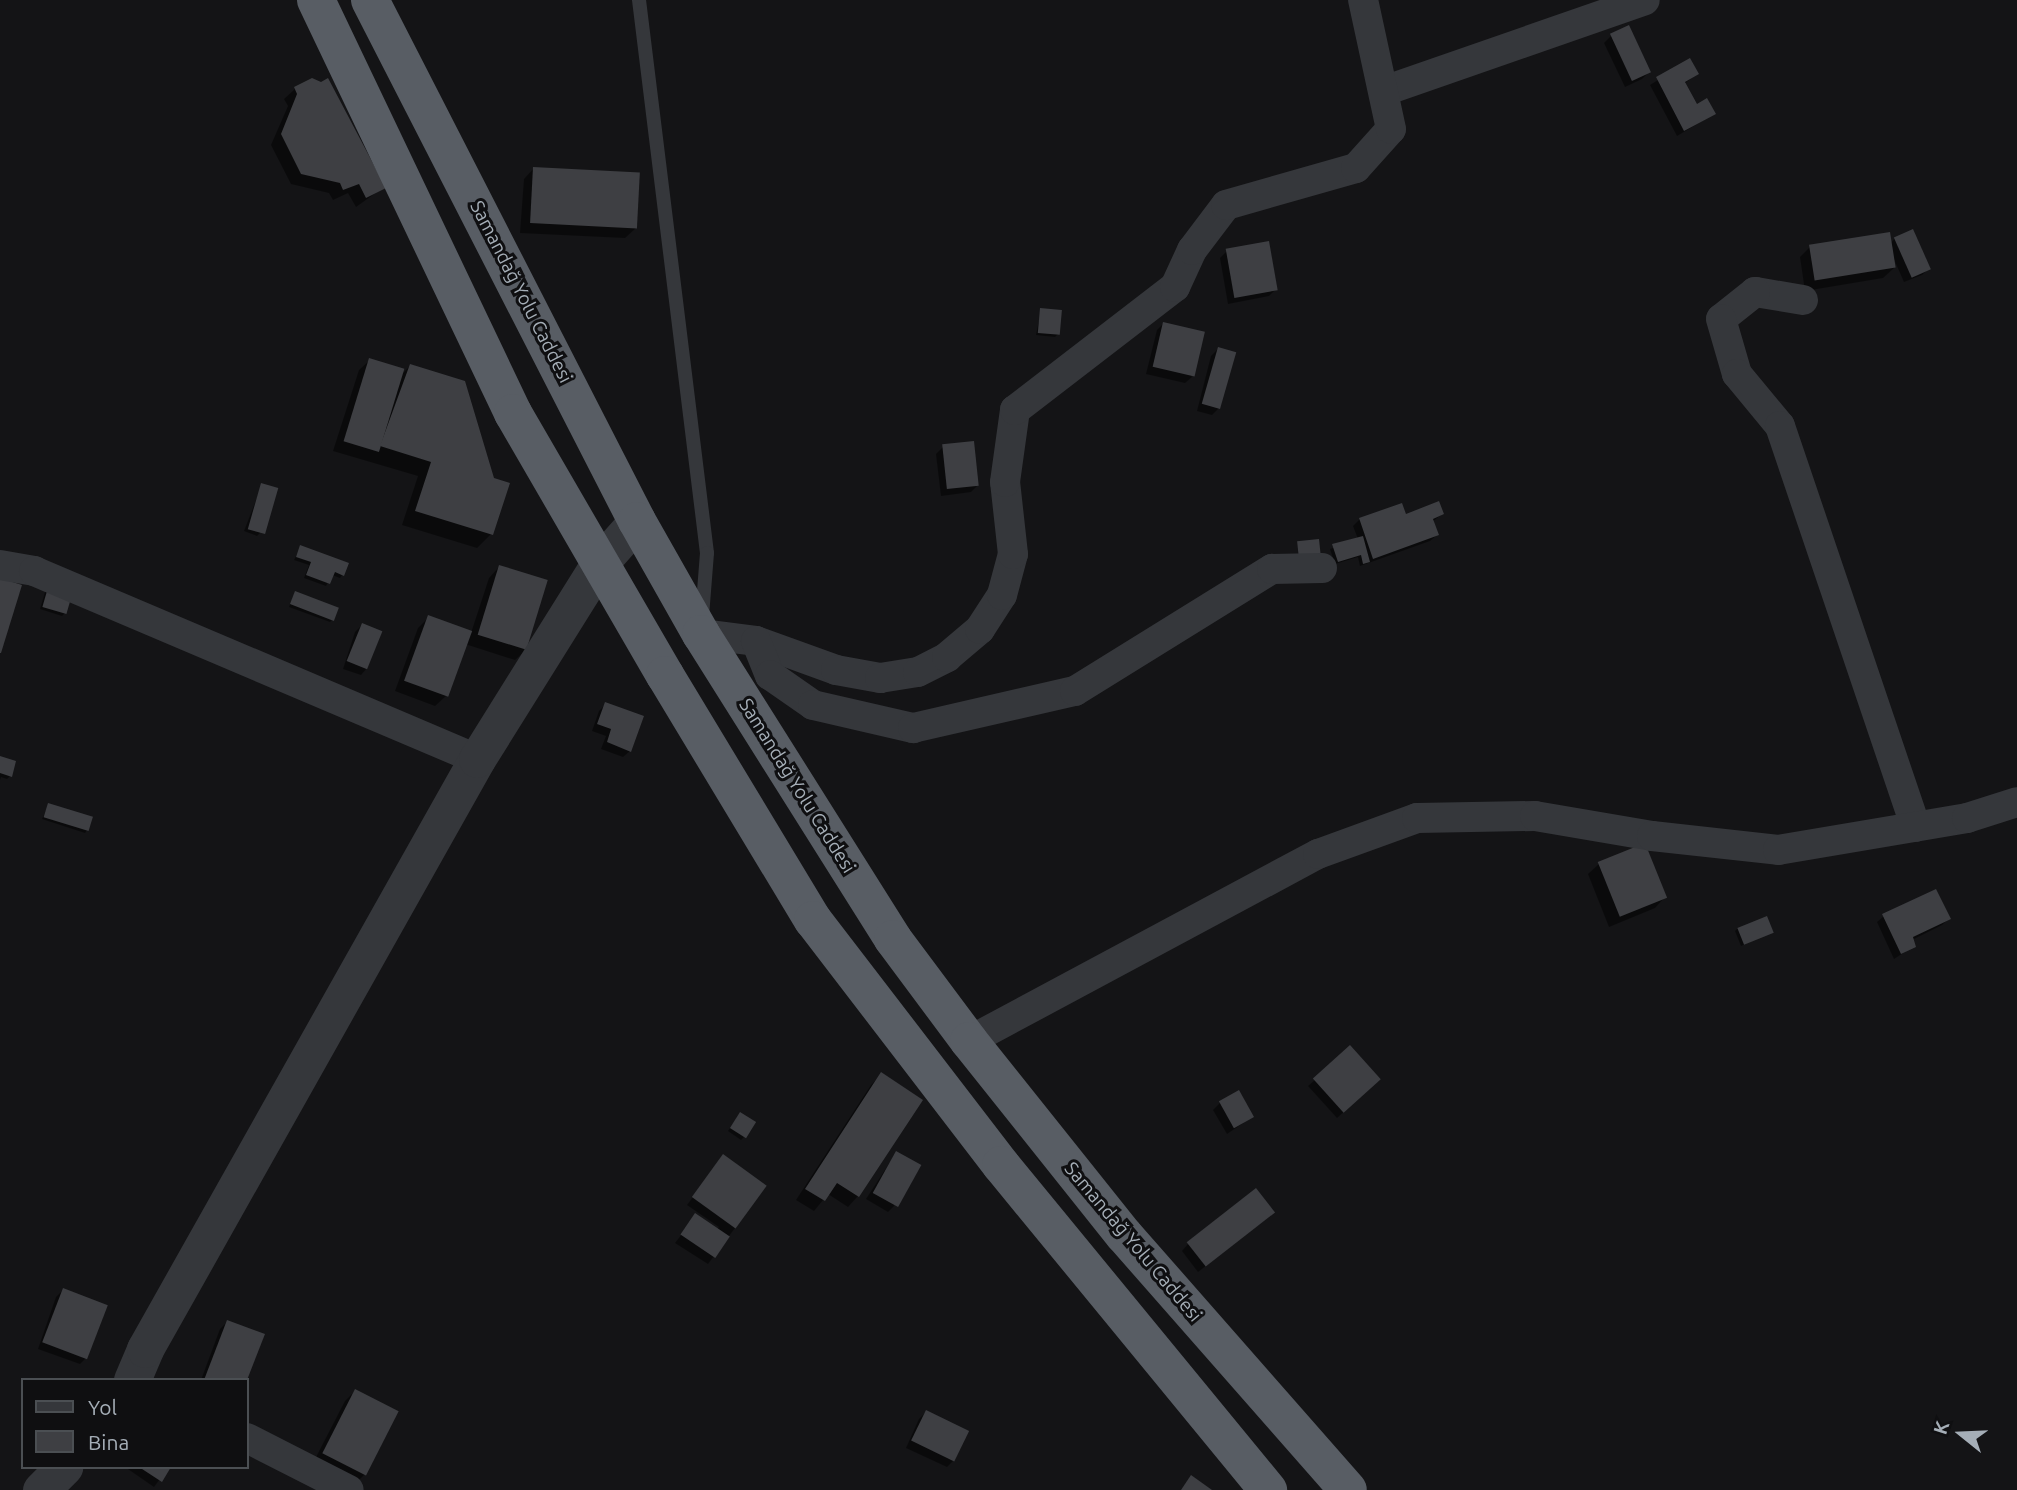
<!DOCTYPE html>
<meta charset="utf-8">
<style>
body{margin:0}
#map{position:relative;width:2017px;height:1490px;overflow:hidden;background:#141416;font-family:Ubuntu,sans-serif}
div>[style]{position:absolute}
.shadow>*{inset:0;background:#0007}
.building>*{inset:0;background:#3e3f43;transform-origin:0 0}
.service>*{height:14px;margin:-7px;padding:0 7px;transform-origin:7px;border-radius:7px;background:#35373b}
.minor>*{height:30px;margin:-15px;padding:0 15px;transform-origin:15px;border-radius:15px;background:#35373b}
.tertiary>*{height:37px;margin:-18.5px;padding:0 18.5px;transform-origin:18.5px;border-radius:18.5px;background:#35373b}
.trunk>*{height:38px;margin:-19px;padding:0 19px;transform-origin:19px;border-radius:19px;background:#585d64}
span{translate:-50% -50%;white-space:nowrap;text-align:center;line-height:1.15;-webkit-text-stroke:6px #0f0f11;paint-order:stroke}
.street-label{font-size:19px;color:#a5aeb7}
.legend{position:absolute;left:21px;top:1378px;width:228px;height:91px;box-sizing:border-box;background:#0f0f11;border:2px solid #4b4f53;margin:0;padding:9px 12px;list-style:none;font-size:21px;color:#a5aeb7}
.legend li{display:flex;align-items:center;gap:14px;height:35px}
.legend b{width:35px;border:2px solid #4b4f53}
.north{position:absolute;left:1926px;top:1399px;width:70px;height:70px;-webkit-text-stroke:5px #0f0f11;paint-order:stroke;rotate:288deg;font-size:19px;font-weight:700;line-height:28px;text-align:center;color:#a5aeb7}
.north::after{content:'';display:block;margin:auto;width:24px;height:32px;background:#a5aeb7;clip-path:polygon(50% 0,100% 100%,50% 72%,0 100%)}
</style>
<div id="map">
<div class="shadow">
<div style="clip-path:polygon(1611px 36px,1649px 72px,1642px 79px,1625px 87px,1604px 43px)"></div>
<div style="clip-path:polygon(1690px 60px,1697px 74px,1684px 84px,1696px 106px,1714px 114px,1677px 136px,1650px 85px)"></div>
<div style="clip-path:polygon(312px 80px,384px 187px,356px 207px,348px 193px,333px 200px,329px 193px,291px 184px,271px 145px,288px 106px,284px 99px,295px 89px)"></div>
<div style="clip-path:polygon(534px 168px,636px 228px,625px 238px,520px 233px,524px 179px)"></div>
<div style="clip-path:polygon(1895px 238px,1929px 268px,1922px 275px,1904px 282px,1893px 257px,1894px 268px,1883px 278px,1805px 291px,1800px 257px,1810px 247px,1890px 244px)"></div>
<div style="clip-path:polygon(1227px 251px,1276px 289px,1269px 296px,1228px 304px,1220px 258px)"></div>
<div style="clip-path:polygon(1041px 310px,1058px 334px,1055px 337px,1036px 335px)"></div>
<div style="clip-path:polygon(1163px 324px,1192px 377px,1185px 383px,1146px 374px,1157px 330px)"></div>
<div style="clip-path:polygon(1218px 349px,1219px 408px,1212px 415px,1197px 411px,1211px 356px)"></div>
<div style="clip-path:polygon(370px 360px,399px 377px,410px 366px,491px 534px,477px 548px,402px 525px,418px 476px,333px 451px,359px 370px)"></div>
<div style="clip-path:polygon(943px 447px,978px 485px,971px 492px,941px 496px,936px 454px)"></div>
<div style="clip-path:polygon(262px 485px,260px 533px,257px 536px,244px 531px)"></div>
<div style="clip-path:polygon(1442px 514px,1432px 522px,1437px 535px,1430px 541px,1360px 566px,1358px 557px,1335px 564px,1330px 549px,1358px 539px,1353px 526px,1360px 519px)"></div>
<div style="clip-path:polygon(301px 547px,342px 575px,340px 578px,332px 575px,326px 586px,304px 578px,309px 565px,294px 560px)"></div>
<div style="clip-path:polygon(499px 567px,526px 650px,515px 660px,465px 644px,446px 696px,435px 706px,395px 691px,418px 628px,429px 617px,471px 633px,489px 578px)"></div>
<div style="clip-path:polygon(46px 589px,65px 613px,62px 616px,40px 609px)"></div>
<div style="clip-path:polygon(295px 593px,333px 619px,330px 622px,289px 607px)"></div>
<div style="clip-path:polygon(362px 625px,367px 668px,361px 675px,343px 669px,355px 632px)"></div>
<div style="clip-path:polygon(606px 704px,630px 751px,623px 757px,601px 749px,606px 736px,592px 731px,599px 711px)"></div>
<div style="clip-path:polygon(0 758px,10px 776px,7px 779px,1px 777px,0 780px)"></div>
<div style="clip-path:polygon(49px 805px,87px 830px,85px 833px,42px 819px)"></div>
<div style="clip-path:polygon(1644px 845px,1665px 897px,1655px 908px,1609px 927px,1588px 874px,1599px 864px)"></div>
<div style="clip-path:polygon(1884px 916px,1948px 919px,1942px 925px,1912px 940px,1914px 946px,1894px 959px,1877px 922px)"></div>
<div style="clip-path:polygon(1738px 928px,1772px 932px,1741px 946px,1735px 931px)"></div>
<div style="clip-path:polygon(881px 1075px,858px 1196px,848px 1207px,828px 1194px,814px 1211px,796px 1200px,871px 1085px)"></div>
<div style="clip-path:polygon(1315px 1080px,1372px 1086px,1337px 1118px,1308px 1086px)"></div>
<div style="clip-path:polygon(1220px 1103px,1252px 1117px,1227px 1134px,1213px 1110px)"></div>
<div style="clip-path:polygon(738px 1117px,744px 1137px,741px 1140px,728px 1131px)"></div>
<div style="clip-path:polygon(896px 1153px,894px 1206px,888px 1212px,866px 1199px)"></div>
<div style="clip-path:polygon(723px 1157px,735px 1228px,708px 1264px,675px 1243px,696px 1216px,717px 1230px,719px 1227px,687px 1205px)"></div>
<div style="clip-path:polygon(1266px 1219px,1198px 1272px,1182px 1251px,1188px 1244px)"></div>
<div style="clip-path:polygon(63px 1290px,87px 1357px,80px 1364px,38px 1349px,56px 1297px)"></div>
<div style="clip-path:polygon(227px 1322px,245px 1380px,201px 1380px,220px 1329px)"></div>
<div style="clip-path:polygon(355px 1391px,365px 1474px,354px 1485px,313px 1463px,345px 1401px)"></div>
<div style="clip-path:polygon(926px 1412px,967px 1432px,954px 1460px,947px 1467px,906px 1448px,919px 1419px)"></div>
<div style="clip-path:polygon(125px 1467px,169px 1467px,154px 1487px)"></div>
</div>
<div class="building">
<div style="left:1629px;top:25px;width:52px;height:21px;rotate:65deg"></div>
<div style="clip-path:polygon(1690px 58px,1699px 74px,1685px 82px,1697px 104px,1707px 98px,1716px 114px,1684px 131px,1656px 77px)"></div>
<div style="clip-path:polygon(312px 78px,321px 82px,328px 78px,386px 188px,366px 198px,359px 184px,343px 190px,340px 183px,301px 174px,281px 134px,297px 94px,294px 87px)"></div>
<div style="left:533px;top:167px;width:107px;height:56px;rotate:3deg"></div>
<div style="left:1913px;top:229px;width:44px;height:21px;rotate:66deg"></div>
<div style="left:1890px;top:232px;width:36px;height:82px;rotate:81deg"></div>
<div style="left:1269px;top:241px;width:50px;height:44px;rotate:80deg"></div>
<div style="left:1040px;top:308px;width:22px;height:25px;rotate:5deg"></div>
<div style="left:1163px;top:322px;width:43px;height:46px;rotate:13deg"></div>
<div style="left:1218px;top:347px;width:19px;height:59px;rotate:16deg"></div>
<div style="left:369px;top:358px;width:37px;height:87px;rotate:17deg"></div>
<div style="clip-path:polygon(410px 364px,465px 381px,494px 478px,510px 483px,493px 535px,415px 511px,431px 462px,380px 446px)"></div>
<div style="left:974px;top:441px;width:45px;height:32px;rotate:84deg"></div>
<div style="left:261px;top:483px;width:18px;height:48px;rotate:16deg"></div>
<div style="clip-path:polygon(1439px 501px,1444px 514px,1433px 519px,1439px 535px,1373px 559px,1359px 518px,1402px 503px,1406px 514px)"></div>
<div style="clip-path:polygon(1363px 536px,1370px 562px,1363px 564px,1361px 555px,1338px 562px,1332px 544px)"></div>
<div style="left:1319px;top:539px;width:19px;height:22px;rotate:84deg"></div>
<div style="clip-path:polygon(300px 545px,349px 563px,344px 576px,335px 572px,330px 584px,306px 575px,311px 562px,296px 557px)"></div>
<div style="left:499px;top:565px;width:51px;height:73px;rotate:17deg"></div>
<div style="clip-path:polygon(0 578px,22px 585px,1px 653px,0 653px)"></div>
<div style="left:49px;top:584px;width:25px;height:24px;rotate:16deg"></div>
<div style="left:295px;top:591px;width:47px;height:14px;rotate:21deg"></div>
<div style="left:428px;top:615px;width:47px;height:70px;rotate:20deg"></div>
<div style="left:362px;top:623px;width:22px;height:41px;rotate:22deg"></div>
<div style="clip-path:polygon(605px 702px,644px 716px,631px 752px,607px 742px,611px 729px,597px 724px)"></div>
<div style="clip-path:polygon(0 756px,16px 761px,12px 777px,0 773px)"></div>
<div style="left:48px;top:803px;width:47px;height:15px;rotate:17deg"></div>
<div style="left:1645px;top:843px;width:59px;height:51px;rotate:68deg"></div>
<div style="clip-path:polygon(1936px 889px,1951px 919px,1913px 937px,1916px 947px,1901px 954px,1882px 914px)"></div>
<div style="left:1767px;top:916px;width:18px;height:32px;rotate:68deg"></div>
<div style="left:1350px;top:1045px;width:46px;height:50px;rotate:48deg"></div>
<div style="clip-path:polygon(881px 1072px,923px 1100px,859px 1197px,837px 1183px,825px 1201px,805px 1189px)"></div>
<div style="left:1239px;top:1090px;width:31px;height:23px;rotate:61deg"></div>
<div style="left:740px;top:1112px;width:19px;height:19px;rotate:32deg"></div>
<div style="left:896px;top:1151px;width:29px;height:48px;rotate:29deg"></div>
<div style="left:723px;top:1154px;width:54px;height:53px;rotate:36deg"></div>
<div style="left:1256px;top:1188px;width:31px;height:88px;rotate:52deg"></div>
<div style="left:695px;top:1213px;width:42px;height:26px;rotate:34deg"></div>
<div style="left:63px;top:1288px;width:48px;height:58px;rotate:21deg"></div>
<div style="clip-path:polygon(227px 1320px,265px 1334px,247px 1380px,204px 1380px)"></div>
<div style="left:355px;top:1389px;width:49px;height:72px;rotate:27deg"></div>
<div style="left:926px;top:1410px;width:48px;height:34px;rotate:26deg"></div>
<div style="clip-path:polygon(139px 1467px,171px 1467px,162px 1482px)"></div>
<div style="clip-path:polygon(1191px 1475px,1212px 1490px,1181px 1490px)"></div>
</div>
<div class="service">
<div style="left:639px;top:0;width:557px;rotate:82.99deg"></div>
<div style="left:707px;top:553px;width:64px;rotate:94.5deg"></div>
</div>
<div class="minor">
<div style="left:1384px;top:91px;width:276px;rotate:-19.2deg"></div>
<div style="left:1803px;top:300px;width:49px;rotate:-170.5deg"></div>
<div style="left:1755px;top:292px;width:43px;rotate:141.5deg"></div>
<div style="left:1721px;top:319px;width:57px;rotate:73.8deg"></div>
<div style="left:1737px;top:374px;width:67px;rotate:50.4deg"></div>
<div style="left:1780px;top:426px;width:423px;rotate:71.3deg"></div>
<div style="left:0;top:565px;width:35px;rotate:10deg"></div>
<div style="left:34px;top:571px;width:481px;rotate:23deg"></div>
<div style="left:701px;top:634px;width:55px;rotate:7.3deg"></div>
<div style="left:756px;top:641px;width:85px;rotate:19.9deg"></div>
<div style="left:836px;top:670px;width:45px;rotate:10.3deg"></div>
<div style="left:880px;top:678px;width:38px;rotate:-9deg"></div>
<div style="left:918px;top:672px;width:33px;rotate:-27deg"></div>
<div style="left:947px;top:657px;width:43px;rotate:-40.3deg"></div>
<div style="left:980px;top:629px;width:40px;rotate:-57.1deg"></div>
<div style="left:1002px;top:595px;width:42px;rotate:-75deg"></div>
<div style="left:1013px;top:554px;width:72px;rotate:-96.3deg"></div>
<div style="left:1005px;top:482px;width:73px;rotate:-82.1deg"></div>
<div style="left:1015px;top:410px;width:202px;rotate:-37.6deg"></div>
<div style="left:1175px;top:287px;width:41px;rotate:-65.3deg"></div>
<div style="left:1192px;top:250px;width:56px;rotate:-52.9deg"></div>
<div style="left:1226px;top:205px;width:135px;rotate:-15.9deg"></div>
<div style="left:1356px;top:168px;width:52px;rotate:-48.1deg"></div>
<div style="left:1391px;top:129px;width:132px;rotate:-102.2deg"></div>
<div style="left:756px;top:641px;width:37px;rotate:68deg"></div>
<div style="left:770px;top:675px;width:52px;rotate:34.9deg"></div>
<div style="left:813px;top:705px;width:103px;rotate:13deg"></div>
<div style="left:913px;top:728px;width:166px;rotate:-12.9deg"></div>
<div style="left:1075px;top:691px;width:232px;rotate:-31.8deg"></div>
<div style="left:1272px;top:569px;width:50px;rotate:-1.1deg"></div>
<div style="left:969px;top:1041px;width:396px;rotate:-28.2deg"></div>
<div style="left:1318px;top:854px;width:105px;rotate:-20deg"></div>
<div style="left:1417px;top:818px;width:118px;rotate:-1deg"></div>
<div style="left:1535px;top:816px;width:119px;rotate:9.7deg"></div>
<div style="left:1652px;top:836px;width:127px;rotate:6.3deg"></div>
<div style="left:1778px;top:850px;width:192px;rotate:-9.6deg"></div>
<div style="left:1967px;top:818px;width:52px;rotate:-17.7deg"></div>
<div style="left:247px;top:1438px;width:114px;rotate:27deg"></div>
</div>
<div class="tertiary">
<div style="left:132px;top:1380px;width:34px;rotate:-67deg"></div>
<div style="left:145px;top:1349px;width:677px;rotate:-60.63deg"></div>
<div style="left:477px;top:759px;width:230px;rotate:-58deg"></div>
<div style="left:599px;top:564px;width:57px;rotate:-48.5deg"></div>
<div style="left:41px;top:1490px;width:33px;rotate:-45deg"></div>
</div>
<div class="trunk">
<div style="left:316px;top:0;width:458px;rotate:64.5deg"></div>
<div style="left:513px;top:413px;width:303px;rotate:59.9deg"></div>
<div style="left:665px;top:675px;width:286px;rotate:58.9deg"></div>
<div style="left:813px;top:920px;width:309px;rotate:52.5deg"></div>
<div style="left:1001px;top:1165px;width:421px;rotate:50.6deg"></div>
<div style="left:370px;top:0;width:585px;rotate:62.87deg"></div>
<div style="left:637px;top:521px;width:130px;rotate:60.5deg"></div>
<div style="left:701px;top:634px;width:360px;rotate:57.8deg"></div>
<div style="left:893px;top:939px;width:127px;rotate:53.3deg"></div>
<div style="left:969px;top:1041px;width:248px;rotate:51.4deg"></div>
<div style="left:1124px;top:1235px;width:339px;rotate:48.7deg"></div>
</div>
<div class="street-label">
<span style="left:521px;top:292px;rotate:63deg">Samandağ Yolu Caddesi</span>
<span style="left:797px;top:786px;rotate:58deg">Samandağ Yolu Caddesi</span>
<span style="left:1133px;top:1242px;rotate:50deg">Samandağ Yolu Caddesi</span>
</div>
<ul class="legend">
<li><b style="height:9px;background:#35373b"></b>Yol</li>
<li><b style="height:19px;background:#3e3f43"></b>Bina</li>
</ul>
<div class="north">K</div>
</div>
